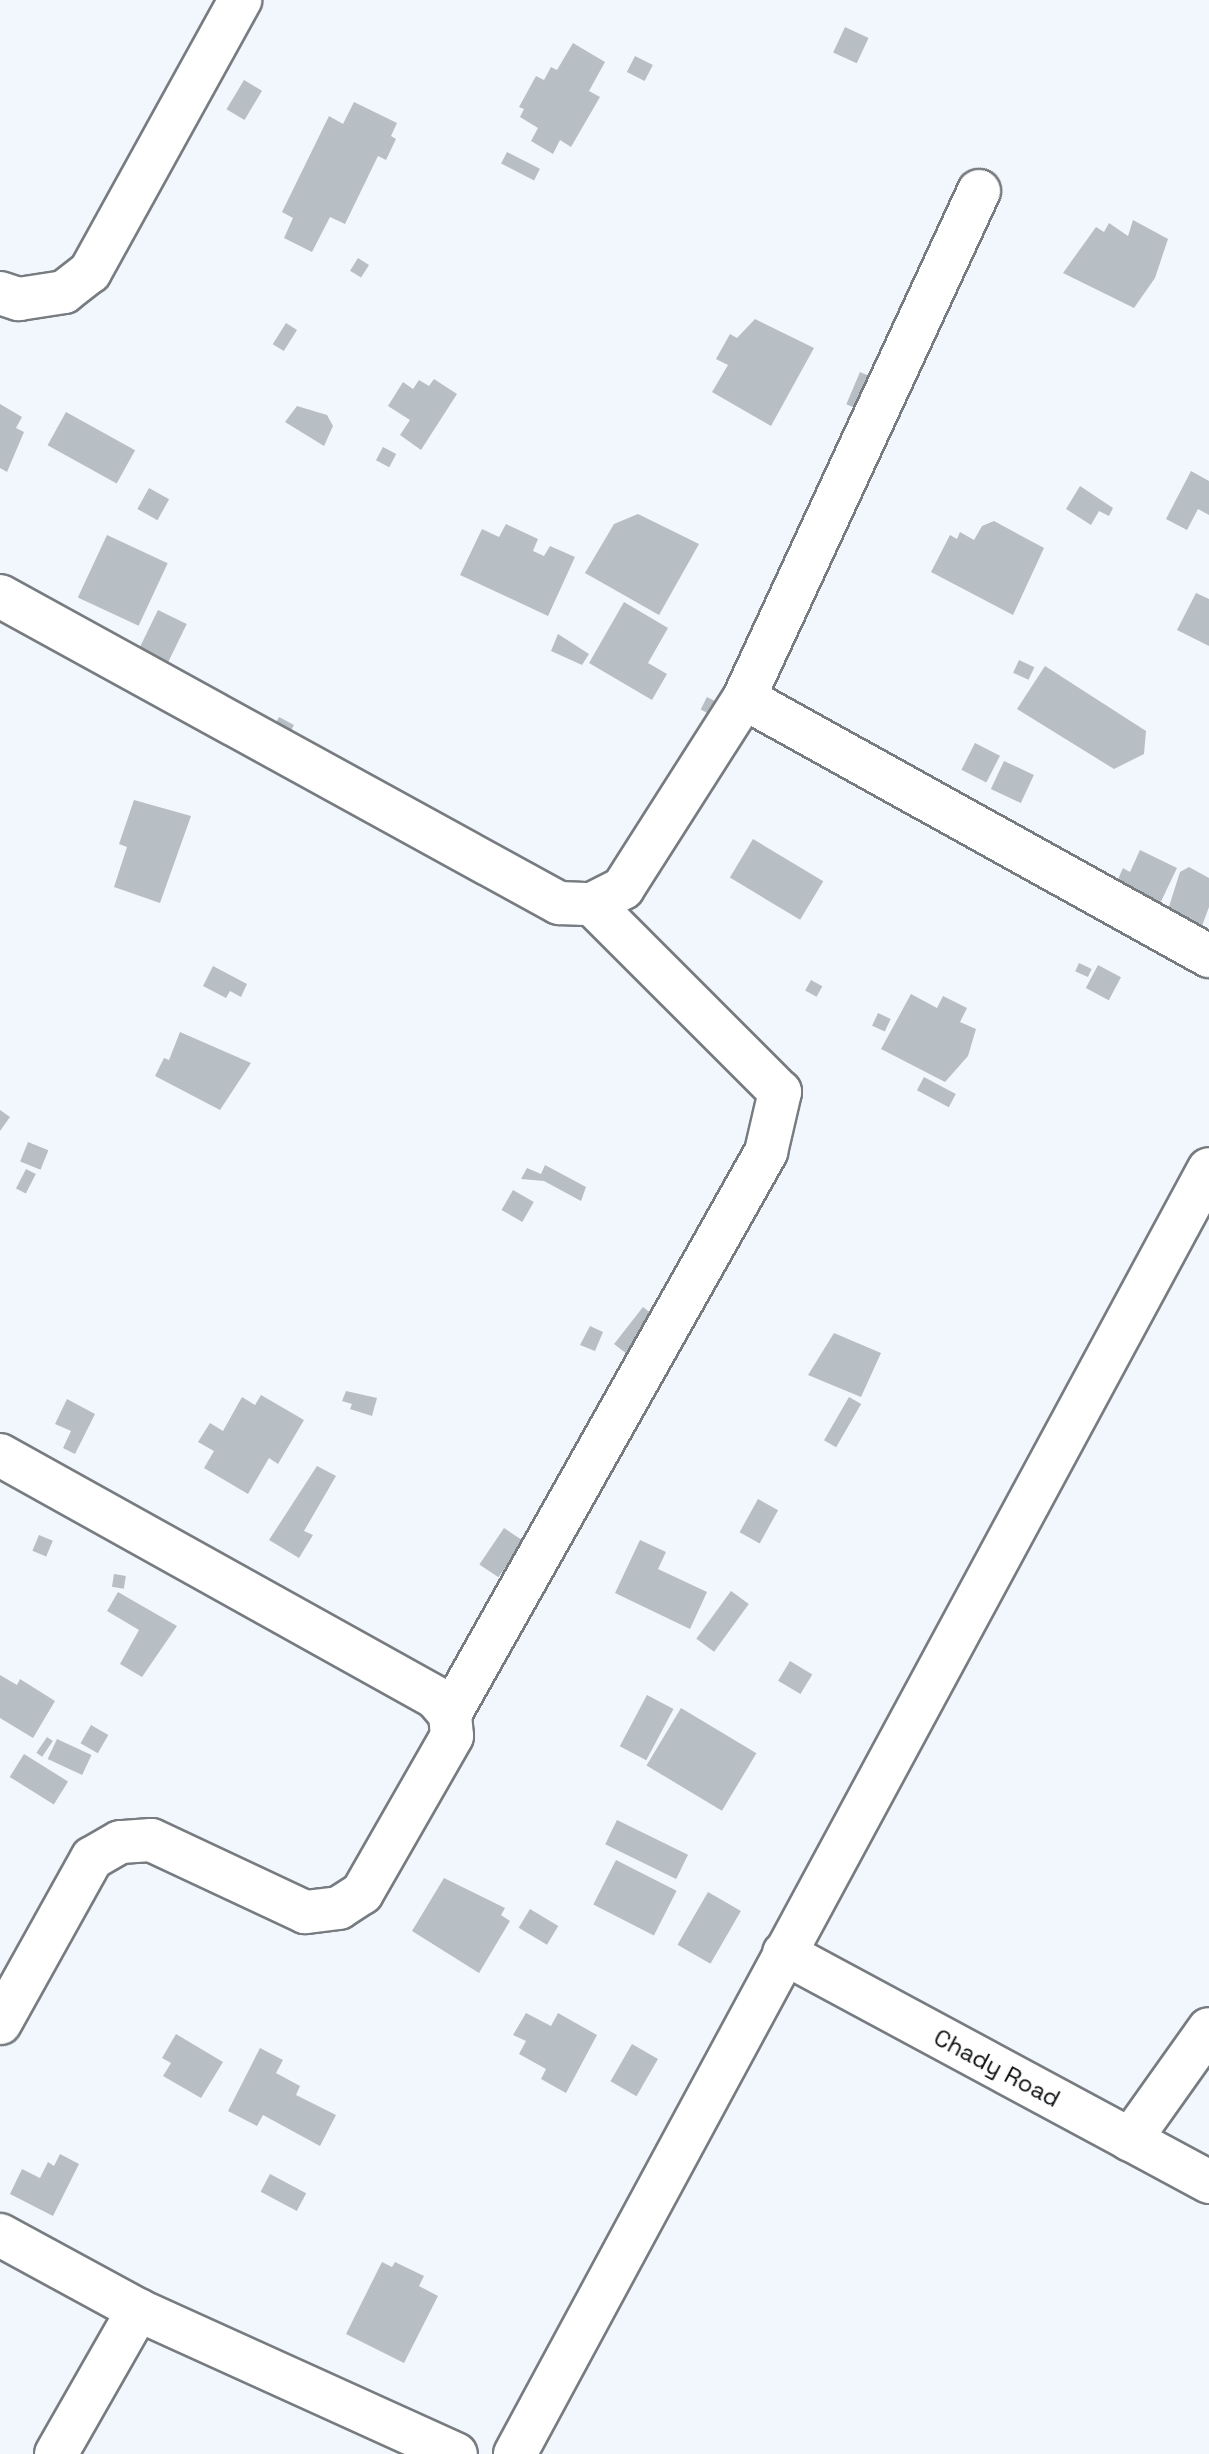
<!DOCTYPE html>
<style>
body{margin:0}
#map{position:relative;width:1209px;height:2454px;overflow:hidden;background:#f1f7fd;font-family:"Space Grotesk",sans-serif}
div>[style]{position:absolute}
.building>*{inset:0;background:#b8bfc4;transform-origin:0 0}
.roads{filter:drop-shadow(2px 0 #777c81) drop-shadow(-2px 0 #777c81) drop-shadow(0 2px #777c81) drop-shadow(0 -2px #777c81)}
.street>*{height:42px;margin:-21px;padding:0 21px;transform-origin:21px;border-radius:21px;background:#fff}
span{translate:-50% -50%;white-space:nowrap;text-align:center;line-height:1.15;-webkit-text-stroke:7px #fff;paint-order:stroke}
.street-label{font-size:24px;color:#0d0f11}
</style>
<div id="map">
<div class="building">
<div style="left:845px;top:27px;width:26px;height:28px;rotate:25deg"></div>
<div style="clip-path:polygon(573px 43px,605px 62px,589px 91px,600px 97px,571px 147px,560px 140px,553px 154px,531px 141px,538px 128px,520px 117px,524px 109px,519px 107px,536px 76px,544px 80px,551px 67px,557px 70px)"></div>
<div style="left:635px;top:56px;width:20px;height:18px;rotate:27deg"></div>
<div style="left:244px;top:80px;width:21px;height:34px;rotate:31deg"></div>
<div style="clip-path:polygon(354px 102px,397px 123px,391px 136px,396px 139px,386px 160px,378px 156px,345px 224px,330px 217px,312px 252px,284px 238px,293px 218px,282px 212px,329px 116px,343px 124px)"></div>
<div style="left:507px;top:152px;width:37px;height:13px;rotate:27deg"></div>
<div style="clip-path:polygon(1133px 220px,1168px 239px,1155px 278px,1134px 308px,1063px 273px,1096px 227px,1104px 232px,1109px 223px,1128px 236px)"></div>
<div style="left:358px;top:258px;width:13px;height:15px;rotate:32deg"></div>
<div style="clip-path:polygon(755px 319px,814px 348px,771px 426px,712px 392px,728px 365px,716px 359px,730px 334px,737px 338px)"></div>
<div style="left:286px;top:323px;width:13px;height:25px;rotate:32deg"></div>
<div style="left:860px;top:372px;width:26px;height:35px;rotate:23deg"></div>
<div style="clip-path:polygon(434px 379px,457px 394px,421px 450px,400px 435px,410px 420px,388px 406px,403px 382px,413px 389px,419px 380px,429px 386px)"></div>
<div style="clip-path:polygon(0 404px,22px 417px,16px 428px,24px 432px,7px 472px,0 468px)"></div>
<div style="clip-path:polygon(297px 406px,327px 415px,333px 426px,324px 446px,285px 422px)"></div>
<div style="left:66px;top:412px;width:79px;height:38px;rotate:29deg"></div>
<div style="left:383px;top:447px;width:15px;height:15px;rotate:28deg"></div>
<div style="clip-path:polygon(1191px 471px,1209px 481px,1209px 515px,1198px 509px,1187px 530px,1166px 519px)"></div>
<div style="clip-path:polygon(1080px 486px,1113px 508px,1109px 516px,1099px 511px,1091px 525px,1066px 509px)"></div>
<div style="left:149px;top:488px;width:23px;height:24px;rotate:29deg"></div>
<div style="clip-path:polygon(638px 514px,699px 544px,659px 615px,585px 573px,614px 524px)"></div>
<div style="clip-path:polygon(994px 521px,1044px 548px,1013px 615px,931px 572px,950px 535px,957px 539px,960px 532px,974px 540px,982px 526px)"></div>
<div style="clip-path:polygon(506px 524px,538px 539px,533px 551px,544px 556px,550px 546px,575px 557px,548px 616px,460px 575px,482px 529px,499px 537px)"></div>
<div style="left:107px;top:535px;width:67px;height:69px;rotate:25deg"></div>
<div style="clip-path:polygon(1196px 593px,1209px 599px,1209px 646px,1177px 630px)"></div>
<div style="clip-path:polygon(624px 602px,668px 628px,648px 663px,667px 674px,652px 700px,589px 663px)"></div>
<div style="left:158px;top:610px;width:32px;height:47px;rotate:26deg"></div>
<div style="clip-path:polygon(558px 634px,589px 654px,582px 665px,551px 651px)"></div>
<div style="left:1019px;top:660px;width:17px;height:14px;rotate:25deg"></div>
<div style="clip-path:polygon(1045px 666px,1146px 731px,1144px 754px,1114px 769px,1017px 709px)"></div>
<div style="left:707px;top:697px;width:18px;height:14px;rotate:27deg"></div>
<div style="left:279px;top:717px;width:17px;height:10px;rotate:28deg"></div>
<div style="left:975px;top:743px;width:28px;height:30px;rotate:27deg"></div>
<div style="left:1004px;top:761px;width:33px;height:31px;rotate:25deg"></div>
<div style="clip-path:polygon(134px 800px,191px 816px,160px 903px,114px 887px,127px 847px,119px 844px)"></div>
<div style="left:753px;top:839px;width:82px;height:45px;rotate:31deg"></div>
<div style="clip-path:polygon(1140px 850px,1177px 868px,1155px 914px,1112px 893px,1123px 868px,1130px 872px)"></div>
<div style="clip-path:polygon(1189px 867px,1209px 878px,1209px 907px,1199px 934px,1165px 919px,1180px 872px)"></div>
<div style="left:1079px;top:963px;width:14px;height:9px;rotate:25deg"></div>
<div style="left:1098px;top:965px;width:26px;height:26px;rotate:28deg"></div>
<div style="clip-path:polygon(213px 966px,247px 984px,241px 997px,230px 991px,226px 998px,203px 986px)"></div>
<div style="left:811px;top:980px;width:13px;height:12px;rotate:29deg"></div>
<div style="clip-path:polygon(911px 994px,937px 1008px,943px 996px,967px 1008px,960px 1022px,976px 1029px,968px 1056px,945px 1082px,881px 1049px)"></div>
<div style="left:878px;top:1013px;width:14px;height:14px;rotate:25deg"></div>
<div style="clip-path:polygon(180px 1032px,251px 1063px,220px 1110px,155px 1076px,164px 1058px,169px 1060px)"></div>
<div style="left:924px;top:1077px;width:36px;height:15px;rotate:28deg"></div>
<div style="clip-path:polygon(0 1110px,10px 1117px,0 1131px)"></div>
<div style="left:28px;top:1142px;width:22px;height:21px;rotate:22deg"></div>
<div style="clip-path:polygon(545px 1165px,586px 1187px,581px 1201px,544px 1181px,521px 1179px,527px 1168px,541px 1174px)"></div>
<div style="left:26px;top:1169px;width:11px;height:22px;rotate:27deg"></div>
<div style="left:513px;top:1190px;width:24px;height:23px;rotate:30deg"></div>
<div style="left:643px;top:1307px;width:24px;height:47px;rotate:38deg"></div>
<div style="clip-path:polygon(590px 1326px,603px 1332px,595px 1351px,580px 1345px)"></div>
<div style="clip-path:polygon(834px 1333px,881px 1353px,861px 1397px,808px 1375px)"></div>
<div style="clip-path:polygon(346px 1391px,377px 1398px,372px 1416px,350px 1409px,352px 1404px,342px 1401px)"></div>
<div style="clip-path:polygon(261px 1395px,304px 1420px,278px 1464px,269px 1458px,248px 1494px,204px 1468px,214px 1451px,198px 1442px,210px 1423px,223px 1431px,242px 1397px,255px 1405px)"></div>
<div style="left:849px;top:1397px;width:14px;height:50px;rotate:30deg"></div>
<div style="clip-path:polygon(67px 1399px,95px 1414px,75px 1454px,63px 1448px,71px 1431px,55px 1424px)"></div>
<div style="clip-path:polygon(317px 1466px,336px 1476px,304px 1531px,313px 1535px,299px 1558px,269px 1540px)"></div>
<div style="left:758px;top:1499px;width:23px;height:38px;rotate:29deg"></div>
<div style="left:504px;top:1528px;width:23px;height:44px;rotate:34deg"></div>
<div style="left:39px;top:1535px;width:15px;height:17px;rotate:23deg"></div>
<div style="clip-path:polygon(640px 1540px,666px 1552px,658px 1569px,707px 1592px,690px 1629px,615px 1593px)"></div>
<div style="left:114px;top:1574px;width:12px;height:13px;rotate:9deg"></div>
<div style="left:731px;top:1591px;width:22px;height:59px;rotate:36deg"></div>
<div style="clip-path:polygon(118px 1592px,177px 1626px,142px 1677px,120px 1664px,139px 1630px,107px 1611px)"></div>
<div style="left:790px;top:1661px;width:26px;height:23px;rotate:31deg"></div>
<div style="clip-path:polygon(0 1675px,17px 1685px,20px 1679px,55px 1701px,33px 1738px,0 1718px)"></div>
<div style="left:647px;top:1695px;width:30px;height:58px;rotate:28deg"></div>
<div style="left:681px;top:1708px;width:88px;height:67px;rotate:31deg"></div>
<div style="left:91px;top:1725px;width:20px;height:21px;rotate:30deg"></div>
<div style="left:47px;top:1737px;width:7px;height:19px;rotate:34deg"></div>
<div style="left:57px;top:1739px;width:38px;height:22px;rotate:25deg"></div>
<div style="left:24px;top:1754px;width:52px;height:27px;rotate:32deg"></div>
<div style="left:617px;top:1820px;width:79px;height:27px;rotate:26deg"></div>
<div style="left:616px;top:1860px;width:68px;height:50px;rotate:27deg"></div>
<div style="clip-path:polygon(444px 1878px,505px 1908px,501px 1915px,510px 1921px,479px 1973px,412px 1931px)"></div>
<div style="left:708px;top:1892px;width:38px;height:61px;rotate:30deg"></div>
<div style="left:530px;top:1909px;width:33px;height:22px;rotate:31deg"></div>
<div style="clip-path:polygon(526px 2013px,551px 2026px,558px 2013px,597px 2035px,566px 2093px,541px 2079px,546px 2069px,519px 2054px,526px 2041px,513px 2035px)"></div>
<div style="clip-path:polygon(176px 2034px,223px 2062px,201px 2098px,163px 2076px,171px 2063px,162px 2058px)"></div>
<div style="left:632px;top:2044px;width:30px;height:43px;rotate:30deg"></div>
<div style="clip-path:polygon(260px 2048px,283px 2060px,276px 2073px,300px 2086px,296px 2095px,336px 2115px,320px 2146px,263px 2115px,257px 2126px,228px 2111px)"></div>
<div style="clip-path:polygon(60px 2154px,79px 2164px,53px 2216px,10px 2194px,22px 2169px,40px 2178px,48px 2162px,54px 2166px)"></div>
<div style="left:270px;top:2174px;width:41px;height:20px;rotate:28deg"></div>
<div style="clip-path:polygon(382px 2262px,392px 2267px,395px 2262px,424px 2276px,419px 2286px,438px 2296px,404px 2363px,346px 2334px)"></div>
</div>
<div class="roads">
<div class="street">
<div style="left:979px;top:191px;width:559px;rotate:114.87deg"></div>
<div style="left:744px;top:698px;width:532px;rotate:29.02deg"></div>
<div style="left:0;top:293px;width:20px;rotate:18deg"></div>
<div style="left:19px;top:299px;width:46px;rotate:-8.8deg"></div>
<div style="left:64px;top:292px;width:33px;rotate:-38deg"></div>
<div style="left:90px;top:272px;width:311px;rotate:-61.1deg"></div>
<div style="left:0;top:596px;width:638px;rotate:28.78deg"></div>
<div style="left:559px;top:903px;width:33px;rotate:2deg"></div>
<div style="left:592px;top:904px;width:35px;rotate:-27deg"></div>
<div style="left:623px;top:888px;width:225px;rotate:-57.5deg"></div>
<div style="left:0;top:1455px;width:499px;rotate:29.1deg"></div>
<div style="left:436px;top:1698px;width:21px;rotate:49deg"></div>
<div style="left:450px;top:1714px;width:22px;rotate:85deg"></div>
<div style="left:452px;top:1736px;width:181px;rotate:119.8deg"></div>
<div style="left:362px;top:1893px;width:27px;rotate:147deg"></div>
<div style="left:339px;top:1908px;width:34px;rotate:173deg"></div>
<div style="left:305px;top:1912px;width:170px;rotate:-154.9deg"></div>
<div style="left:151px;top:1840px;width:31px;rotate:176deg"></div>
<div style="left:120px;top:1842px;width:32px;rotate:150deg"></div>
<div style="left:92px;top:1858px;width:189px;rotate:119.1deg"></div>
<div style="left:450px;top:1714px;width:645px;rotate:-60.65deg"></div>
<div style="left:766px;top:1152px;width:62px;rotate:-76.9deg"></div>
<div style="left:780px;top:1092px;width:266px;rotate:-135deg"></div>
<div style="left:784px;top:1953px;width:483px;rotate:28.3deg"></div>
<div style="left:1130px;top:2140px;width:136px;rotate:-54.6deg"></div>
<div style="left:0;top:2235px;width:157px;rotate:28.5deg"></div>
<div style="left:138px;top:2310px;width:349px;rotate:24.4deg"></div>
<div style="left:56px;top:2454px;width:166px;rotate:-60.3deg"></div>
<div style="left:515px;top:2454px;width:1460px;rotate:-61.63deg"></div>
</div>
</div>
<div class="street-label">
<span style="left:997px;top:2068px;rotate:28deg">Chady Road</span>
</div>
</div>
